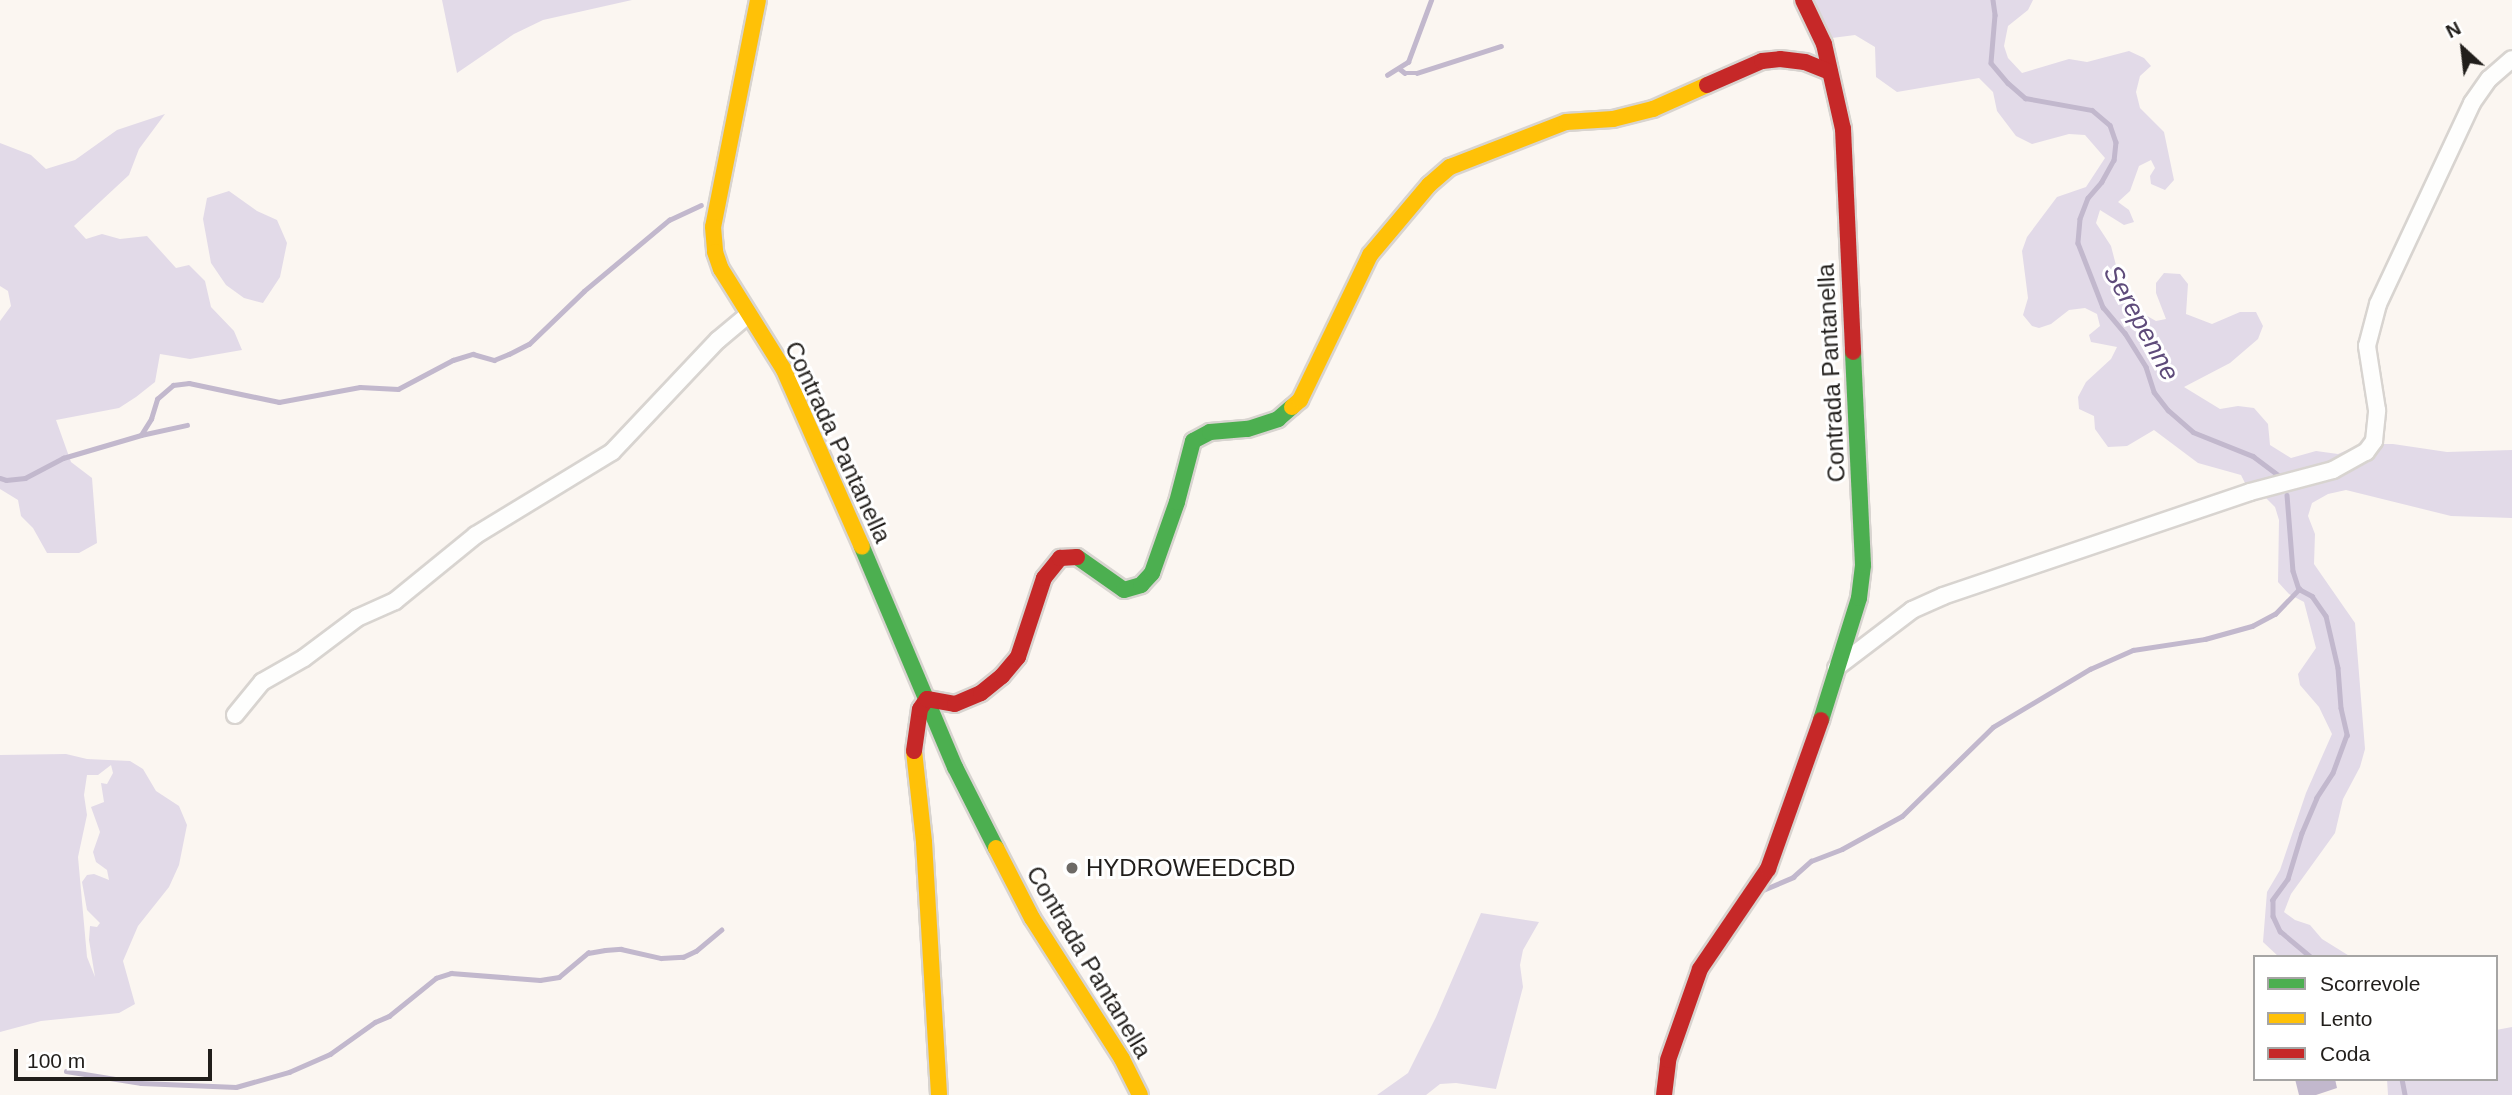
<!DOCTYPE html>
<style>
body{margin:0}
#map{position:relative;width:2512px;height:1095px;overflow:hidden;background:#fbf6f1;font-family:Arial,sans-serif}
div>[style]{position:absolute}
.green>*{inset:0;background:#e2dae8}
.water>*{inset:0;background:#c2b8cd}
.stream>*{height:4.5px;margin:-2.25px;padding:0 2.25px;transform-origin:2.25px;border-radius:2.25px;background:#c2b8cd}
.roads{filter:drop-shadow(2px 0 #d8d4d0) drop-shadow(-2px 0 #d8d4d0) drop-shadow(0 2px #d8d4d0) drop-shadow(0 -2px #d8d4d0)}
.street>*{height:16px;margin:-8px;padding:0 8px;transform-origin:8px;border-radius:8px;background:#fefefd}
.fast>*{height:16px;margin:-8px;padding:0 8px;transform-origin:8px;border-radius:8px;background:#4caf50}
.slow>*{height:16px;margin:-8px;padding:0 8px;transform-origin:8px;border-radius:8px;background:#ffc107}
.jam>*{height:16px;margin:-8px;padding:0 8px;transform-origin:8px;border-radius:8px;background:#c62828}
.dots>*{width:19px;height:19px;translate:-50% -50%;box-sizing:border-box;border:4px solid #fff;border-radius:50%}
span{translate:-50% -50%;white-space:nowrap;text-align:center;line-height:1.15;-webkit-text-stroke:6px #fff;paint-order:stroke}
.street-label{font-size:24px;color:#211e1b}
.poi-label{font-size:24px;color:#211e1b}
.left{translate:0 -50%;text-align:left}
.water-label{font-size:26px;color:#5e4b7a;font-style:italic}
.legend{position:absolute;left:2253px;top:955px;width:245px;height:126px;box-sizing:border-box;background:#fff;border:2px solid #a6a5a4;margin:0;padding:9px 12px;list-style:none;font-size:21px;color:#211e1b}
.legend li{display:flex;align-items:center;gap:14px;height:35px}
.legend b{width:35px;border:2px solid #a6a5a4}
.north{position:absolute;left:2428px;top:14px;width:70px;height:70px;-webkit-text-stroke:5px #fff;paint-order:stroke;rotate:333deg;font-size:19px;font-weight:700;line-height:28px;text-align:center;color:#211e1b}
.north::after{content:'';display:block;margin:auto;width:24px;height:32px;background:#211e1b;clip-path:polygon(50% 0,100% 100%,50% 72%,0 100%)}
.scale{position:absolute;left:14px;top:1049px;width:198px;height:32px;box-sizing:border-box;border:4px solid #211e1b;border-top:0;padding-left:9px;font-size:21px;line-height:24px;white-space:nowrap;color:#211e1b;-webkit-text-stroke:5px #fff;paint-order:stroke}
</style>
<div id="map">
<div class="green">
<div style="clip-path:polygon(442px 0,632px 0,543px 20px,514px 34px,457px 73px)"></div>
<div style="clip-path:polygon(1807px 0,2033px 0,2028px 10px,2008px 26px,2004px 46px,2008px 58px,2022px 73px,2069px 59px,2087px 62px,2129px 51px,2144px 58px,2151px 66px,2140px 76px,2136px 92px,2140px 108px,2164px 132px,2174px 180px,2165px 190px,2151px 184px,2150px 176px,2155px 168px,2151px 160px,2139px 166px,2130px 191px,2118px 202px,2129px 210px,2134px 222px,2124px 225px,2100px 210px,2096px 223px,2111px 246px,2126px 304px,2156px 321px,2166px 319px,2156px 293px,2156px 283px,2164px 273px,2180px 274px,2188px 284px,2186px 314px,2212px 324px,2240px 312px,2256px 312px,2263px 326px,2258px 339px,2230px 363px,2184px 387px,2220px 409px,2238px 406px,2254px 408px,2268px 424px,2270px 445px,2291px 458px,2316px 451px,2338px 454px,2361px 444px,2393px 444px,2447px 452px,2512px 450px,2512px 518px,2451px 516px,2346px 490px,2328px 494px,2312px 503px,2308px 516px,2315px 534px,2314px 564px,2355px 623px,2365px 749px,2360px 767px,2343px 799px,2335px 833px,2291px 894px,2284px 912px,2295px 920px,2310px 925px,2322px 939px,2351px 957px,2279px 957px,2263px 942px,2267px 892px,2280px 870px,2306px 793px,2332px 734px,2319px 707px,2300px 685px,2298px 674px,2316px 648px,2304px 602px,2289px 594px,2278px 582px,2279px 520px,2275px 507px,2264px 496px,2248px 489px,2241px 475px,2198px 463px,2154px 430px,2127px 446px,2108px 447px,2095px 429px,2094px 416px,2079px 409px,2078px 397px,2086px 382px,2111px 359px,2117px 347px,2091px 342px,2089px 335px,2100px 326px,2097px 314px,2085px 308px,2069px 310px,2051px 324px,2039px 328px,2032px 326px,2023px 315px,2028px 298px,2022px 251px,2027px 237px,2057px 197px,2086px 187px,2105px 158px,2085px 135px,2069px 134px,2032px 144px,2016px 136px,1997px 111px,1993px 92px,1979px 78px,1897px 92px,1876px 77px,1875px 47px,1855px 35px,1832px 38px)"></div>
<div style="clip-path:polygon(165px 114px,139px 149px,129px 175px,74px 226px,86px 239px,102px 234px,120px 239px,147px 236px,176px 268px,189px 265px,205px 281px,211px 307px,234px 331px,242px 350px,190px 359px,160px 354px,155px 382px,136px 397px,119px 408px,56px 420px,71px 462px,92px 478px,97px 543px,79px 553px,47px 553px,33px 528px,21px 516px,18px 500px,0 489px,0 321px,11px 306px,8px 291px,0 286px,0 143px,31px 155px,46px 169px,75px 160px,117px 130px)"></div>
<div style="clip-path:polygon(229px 191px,257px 211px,277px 220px,287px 243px,280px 277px,263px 303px,244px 298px,226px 285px,211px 263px,203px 219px,207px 198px)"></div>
<div style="clip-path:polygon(evenodd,66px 754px,87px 759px,130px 761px,143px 769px,156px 791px,179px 806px,187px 825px,179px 865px,169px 887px,138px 926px,123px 961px,135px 1004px,119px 1013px,41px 1021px,0 1032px,0 755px,66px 754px,111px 765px,113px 773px,107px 784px,101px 783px,104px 802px,91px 807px,100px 832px,93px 852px,96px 862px,107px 870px,109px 880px,94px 874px,87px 875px,82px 882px,87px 910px,100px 923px,97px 927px,90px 926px,89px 940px,95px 977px,87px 957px,78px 857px,87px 815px,84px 795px,87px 775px,98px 775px,111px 765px)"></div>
<div style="clip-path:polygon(1481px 913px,1539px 922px,1523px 950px,1520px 965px,1523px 987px,1496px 1089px,1456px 1083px,1440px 1084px,1426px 1095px,1377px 1095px,1408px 1073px,1436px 1017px)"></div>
<div style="clip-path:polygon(2512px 1027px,2512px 1095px,2388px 1095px,2387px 1079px,2496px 1079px,2496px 1030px)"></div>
</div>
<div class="water">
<div style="clip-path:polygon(2295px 1079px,2335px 1079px,2337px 1088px,2316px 1095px,2299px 1095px)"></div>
</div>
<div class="stream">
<div style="left:1993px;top:0;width:15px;rotate:82deg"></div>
<div style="left:1995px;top:15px;width:48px;rotate:94.8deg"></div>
<div style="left:1991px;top:63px;width:26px;rotate:50deg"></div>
<div style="left:2008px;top:83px;width:23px;rotate:41deg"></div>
<div style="left:2025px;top:98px;width:68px;rotate:10.2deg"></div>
<div style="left:2092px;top:110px;width:23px;rotate:40deg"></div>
<div style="left:2110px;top:125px;width:18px;rotate:71deg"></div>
<div style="left:2116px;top:142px;width:18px;rotate:96deg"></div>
<div style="left:2114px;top:160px;width:25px;rotate:119deg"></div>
<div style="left:2102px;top:182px;width:21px;rotate:131deg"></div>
<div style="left:2088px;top:198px;width:22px;rotate:111deg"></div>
<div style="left:2080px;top:219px;width:24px;rotate:95deg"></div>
<div style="left:2078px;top:243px;width:69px;rotate:68.7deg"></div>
<div style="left:2103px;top:307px;width:34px;rotate:50deg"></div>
<div style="left:2125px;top:333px;width:40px;rotate:58deg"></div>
<div style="left:2146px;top:367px;width:26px;rotate:72deg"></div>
<div style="left:2154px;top:392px;width:23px;rotate:52deg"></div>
<div style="left:2168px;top:410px;width:33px;rotate:41deg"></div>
<div style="left:2193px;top:432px;width:65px;rotate:21.8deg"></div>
<div style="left:2253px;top:456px;width:35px;rotate:37deg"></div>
<div style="left:1400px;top:69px;width:6px;rotate:39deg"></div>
<div style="left:1405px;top:73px;width:12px"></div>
<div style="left:1417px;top:73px;width:88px;rotate:-17.8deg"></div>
<div style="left:1387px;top:75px;width:25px;rotate:-32deg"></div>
<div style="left:1408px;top:62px;width:66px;rotate:-69.6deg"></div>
<div style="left:141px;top:435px;width:47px;rotate:-12.3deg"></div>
<div style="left:0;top:478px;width:6px;rotate:18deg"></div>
<div style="left:6px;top:480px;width:19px;rotate:-6deg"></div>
<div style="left:25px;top:478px;width:43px;rotate:-27.8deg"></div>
<div style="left:63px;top:458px;width:81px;rotate:-16.4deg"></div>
<div style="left:141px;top:435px;width:19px;rotate:-58deg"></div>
<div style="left:151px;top:419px;width:21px;rotate:-73deg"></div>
<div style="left:157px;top:399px;width:21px;rotate:-41deg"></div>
<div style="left:173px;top:385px;width:16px;rotate:-7deg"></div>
<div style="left:189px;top:383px;width:92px;rotate:11.9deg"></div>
<div style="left:279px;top:402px;width:82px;rotate:-10.5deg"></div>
<div style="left:360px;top:387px;width:38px;rotate:3deg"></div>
<div style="left:398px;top:389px;width:62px;rotate:-27.8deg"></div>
<div style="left:453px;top:360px;width:21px;rotate:-17deg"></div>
<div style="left:473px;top:354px;width:22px;rotate:16deg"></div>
<div style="left:494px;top:360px;width:16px;rotate:-22deg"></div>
<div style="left:509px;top:354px;width:22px;rotate:-27deg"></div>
<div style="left:529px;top:344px;width:76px;rotate:-43.9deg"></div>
<div style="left:584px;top:291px;width:111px;rotate:-39.9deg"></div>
<div style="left:669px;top:220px;width:35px;rotate:-25deg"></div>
<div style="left:2287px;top:495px;width:76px;rotate:85.5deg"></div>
<div style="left:2293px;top:571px;width:19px;rotate:72deg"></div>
<div style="left:2299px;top:589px;width:15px;rotate:28deg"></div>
<div style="left:2312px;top:596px;width:24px;rotate:55deg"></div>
<div style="left:2326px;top:616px;width:53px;rotate:77deg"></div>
<div style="left:2338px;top:668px;width:40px;rotate:85.7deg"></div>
<div style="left:2341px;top:708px;width:28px;rotate:77deg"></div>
<div style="left:2347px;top:735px;width:40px;rotate:110.2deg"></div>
<div style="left:2333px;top:773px;width:30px;rotate:123deg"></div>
<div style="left:2317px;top:798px;width:38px;rotate:113deg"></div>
<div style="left:2302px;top:833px;width:48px;rotate:106.9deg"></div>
<div style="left:2288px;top:879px;width:26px;rotate:126deg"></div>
<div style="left:2273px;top:900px;width:16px;rotate:90deg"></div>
<div style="left:2273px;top:916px;width:17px;rotate:65deg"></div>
<div style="left:2280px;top:931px;width:40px;rotate:40deg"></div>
<div style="left:1763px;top:890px;width:33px;rotate:-23deg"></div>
<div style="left:1793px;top:877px;width:24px;rotate:-42deg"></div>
<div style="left:1811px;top:861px;width:33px;rotate:-21deg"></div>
<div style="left:1842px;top:849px;width:68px;rotate:-28.8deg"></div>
<div style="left:1902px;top:816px;width:127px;rotate:-44.4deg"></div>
<div style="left:1993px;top:727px;width:113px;rotate:-30.9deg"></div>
<div style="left:2090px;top:669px;width:47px;rotate:-23.8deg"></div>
<div style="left:2133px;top:650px;width:73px;rotate:-8.7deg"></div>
<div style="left:2205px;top:639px;width:49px;rotate:-15.5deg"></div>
<div style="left:2252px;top:626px;width:26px;rotate:-28deg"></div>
<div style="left:2275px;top:614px;width:35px;rotate:-46deg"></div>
<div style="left:66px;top:1071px;width:76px;rotate:9.1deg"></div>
<div style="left:141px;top:1083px;width:95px;rotate:2.4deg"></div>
<div style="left:236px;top:1087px;width:55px;rotate:-15.8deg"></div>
<div style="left:289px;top:1072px;width:45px;rotate:-23.7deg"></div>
<div style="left:330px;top:1054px;width:55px;rotate:-35.4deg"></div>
<div style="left:375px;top:1022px;width:15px;rotate:-23deg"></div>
<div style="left:389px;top:1016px;width:60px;rotate:-39deg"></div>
<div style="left:436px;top:978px;width:16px;rotate:-18deg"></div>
<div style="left:451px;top:973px;width:89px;rotate:4.5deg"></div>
<div style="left:540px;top:980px;width:19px;rotate:-9deg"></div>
<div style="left:559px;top:977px;width:38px;rotate:-40deg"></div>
<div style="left:588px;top:953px;width:17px;rotate:-10deg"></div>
<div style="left:605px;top:950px;width:16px;rotate:-4deg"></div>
<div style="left:621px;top:949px;width:41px;rotate:12.7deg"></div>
<div style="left:661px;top:958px;width:22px;rotate:-3deg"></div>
<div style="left:683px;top:957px;width:14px;rotate:-25deg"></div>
<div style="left:696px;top:951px;width:33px;rotate:-40deg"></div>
<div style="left:2402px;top:1079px;width:16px;rotate:79deg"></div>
</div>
<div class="roads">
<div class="street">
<div style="left:1836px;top:668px;width:96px;rotate:-37.3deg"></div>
<div style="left:1912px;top:610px;width:34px;rotate:-24deg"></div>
<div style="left:1943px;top:596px;width:324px;rotate:-18.7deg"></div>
<div style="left:2250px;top:492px;width:86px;rotate:-14.8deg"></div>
<div style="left:2333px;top:470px;width:38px;rotate:-29deg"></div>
<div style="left:2366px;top:452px;width:14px;rotate:-54deg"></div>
<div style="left:2374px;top:441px;width:31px;rotate:-84deg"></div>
<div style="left:2377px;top:410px;width:65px;rotate:-98.9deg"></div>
<div style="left:2367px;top:346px;width:43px;rotate:-75.3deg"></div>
<div style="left:2378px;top:304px;width:222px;rotate:-64.9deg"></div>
<div style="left:2472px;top:103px;width:29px;rotate:-55deg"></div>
<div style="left:2489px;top:79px;width:30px;rotate:-41deg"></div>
<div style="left:235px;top:715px;width:43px;rotate:-50.7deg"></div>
<div style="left:262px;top:682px;width:48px;rotate:-29.7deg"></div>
<div style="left:304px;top:658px;width:66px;rotate:-37deg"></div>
<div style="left:357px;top:618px;width:42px;rotate:-24.1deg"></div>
<div style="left:395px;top:601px;width:104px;rotate:-39.2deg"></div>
<div style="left:476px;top:535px;width:159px;rotate:-31.4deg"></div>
<div style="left:612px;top:452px;width:154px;rotate:-46.6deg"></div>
<div style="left:718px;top:340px;width:40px;rotate:-40deg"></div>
</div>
<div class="fast">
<div style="left:862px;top:547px;width:239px;rotate:67.1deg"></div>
<div style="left:955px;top:767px;width:91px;rotate:63.2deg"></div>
<div style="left:1077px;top:557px;width:57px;rotate:35.1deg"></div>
<div style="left:1124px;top:590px;width:18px;rotate:-16deg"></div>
<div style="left:1141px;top:585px;width:16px;rotate:-47deg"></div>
<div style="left:1152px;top:573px;width:75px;rotate:-70.6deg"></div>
<div style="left:1177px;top:502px;width:63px;rotate:-75.3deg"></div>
<div style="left:1193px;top:441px;width:19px;rotate:-28deg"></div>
<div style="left:1210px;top:432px;width:38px;rotate:-5deg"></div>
<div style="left:1248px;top:429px;width:32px;rotate:-18deg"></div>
<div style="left:1278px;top:419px;width:18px;rotate:-41deg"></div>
<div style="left:1821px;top:720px;width:128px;rotate:-72.7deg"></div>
<div style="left:1859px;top:598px;width:33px;rotate:-83deg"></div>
<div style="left:1863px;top:565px;width:213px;rotate:-92.7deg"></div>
</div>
<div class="slow">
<div style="left:758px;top:0;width:231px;rotate:101.2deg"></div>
<div style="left:713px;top:227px;width:25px;rotate:85deg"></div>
<div style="left:715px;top:252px;width:18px;rotate:71deg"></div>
<div style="left:721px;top:269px;width:119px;rotate:58deg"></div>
<div style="left:784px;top:370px;width:193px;rotate:66.2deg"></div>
<div style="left:1292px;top:407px;width:11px;rotate:-41deg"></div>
<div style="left:1300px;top:400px;width:161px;rotate:-64.2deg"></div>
<div style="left:1370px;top:255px;width:92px;rotate:-49.9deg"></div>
<div style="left:1429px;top:185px;width:28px;rotate:-41deg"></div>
<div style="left:1450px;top:167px;width:124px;rotate:-21.2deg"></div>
<div style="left:1566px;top:122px;width:47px;rotate:-3.7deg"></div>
<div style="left:1613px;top:119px;width:41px;rotate:-14deg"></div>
<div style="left:1653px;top:109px;width:59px;rotate:-24deg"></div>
<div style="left:914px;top:751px;width:92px;rotate:83.7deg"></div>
<div style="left:924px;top:842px;width:253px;rotate:86.6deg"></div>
<div style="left:996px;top:848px;width:79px;rotate:62.8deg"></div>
<div style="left:1032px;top:918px;width:167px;rotate:57.4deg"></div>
<div style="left:1122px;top:1059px;width:40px;rotate:63.4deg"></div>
</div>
<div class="jam">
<div style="left:1803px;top:0;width:49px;rotate:64.5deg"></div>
<div style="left:1824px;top:44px;width:87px;rotate:77.4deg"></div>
<div style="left:1843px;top:129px;width:223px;rotate:87.4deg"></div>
<div style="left:1707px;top:85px;width:60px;rotate:-23.6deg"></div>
<div style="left:1762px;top:61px;width:18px;rotate:-6deg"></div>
<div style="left:1780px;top:59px;width:25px;rotate:7deg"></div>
<div style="left:1805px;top:62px;width:27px;rotate:22deg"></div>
<div style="left:914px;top:751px;width:42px;rotate:-81.9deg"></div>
<div style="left:920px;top:709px;width:12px;rotate:-55deg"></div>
<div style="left:927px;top:699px;width:28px;rotate:10deg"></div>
<div style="left:955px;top:704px;width:28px;rotate:-23deg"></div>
<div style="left:981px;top:693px;width:27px;rotate:-39deg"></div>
<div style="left:1002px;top:676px;width:25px;rotate:-50deg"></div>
<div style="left:1018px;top:657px;width:83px;rotate:-71.8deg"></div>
<div style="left:1044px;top:578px;width:26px;rotate:-51deg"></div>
<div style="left:1060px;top:558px;width:17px;rotate:-3deg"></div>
<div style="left:1664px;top:1095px;width:35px;rotate:-83deg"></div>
<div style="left:1668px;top:1060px;width:96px;rotate:-70.6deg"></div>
<div style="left:1700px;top:969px;width:121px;rotate:-55.8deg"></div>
<div style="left:1768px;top:869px;width:158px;rotate:-70.4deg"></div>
</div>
</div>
<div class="dots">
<div style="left:1072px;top:868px;background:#6d6a66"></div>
</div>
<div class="street-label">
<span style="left:1831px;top:373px;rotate:-93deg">Contrada Pantanella</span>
<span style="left:838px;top:442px;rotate:65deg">Contrada Pantanella</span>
<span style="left:1089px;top:962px;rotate:59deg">Contrada Pantanella</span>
</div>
<div class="poi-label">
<span class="left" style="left:1086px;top:868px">HYDROWEEDCBD</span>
</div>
<div class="water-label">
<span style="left:2141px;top:323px;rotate:61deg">Serepenne</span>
</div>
<ul class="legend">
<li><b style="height:9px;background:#4caf50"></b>Scorrevole</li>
<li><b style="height:9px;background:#ffc107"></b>Lento</li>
<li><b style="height:9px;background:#c62828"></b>Coda</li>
</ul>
<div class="north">N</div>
<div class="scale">100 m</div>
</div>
